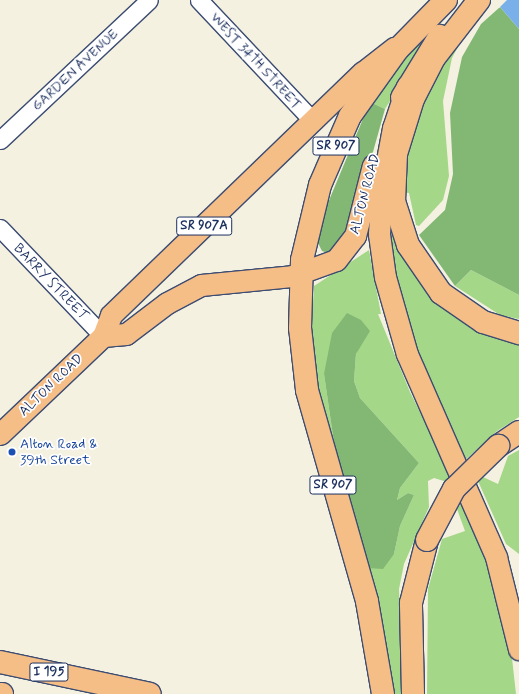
<!DOCTYPE html>
<style>
body{margin:0}
#map{position:relative;width:519px;height:694px;overflow:hidden;background:#f4f1e1;font-family:Mynerve,sans-serif}
div>[style]{position:absolute}
.green>*{inset:0;background:#a4d787}
.forest>*{inset:0;background:#83b874}
.water>*{inset:0;background:#7ab0e9}
.pier>*{inset:0;background:#f4f1e1}
.roads{filter:drop-shadow(1px 0 #3c4c72) drop-shadow(-1px 0 #3c4c72) drop-shadow(0 1px #3c4c72) drop-shadow(0 -1px #3c4c72)}
.minor>*{height:17px;margin:-8.5px;padding:0 8.5px;transform-origin:8.5px;border-radius:8.5px;background:#fff}
.major>*{height:21px;margin:-10.5px;padding:0 10.5px;transform-origin:10.5px;border-radius:10.5px;background:#f6be87}
.highway>*{height:22px;margin:-11px;padding:0 11px;transform-origin:11px;border-radius:11px;background:#f6be87}
.bridges{filter:drop-shadow(1px 0 #3c4c72) drop-shadow(-1px 0 #3c4c72) drop-shadow(0 1px #3c4c72) drop-shadow(0 -1px #3c4c72)}
.highway-bridge>*{height:22px;margin:-11px;padding:0 11px;transform-origin:11px;border-radius:11px;background:#f6be87}
.dots>*{width:11px;height:11px;translate:-50% -50%;box-sizing:border-box;border:2px solid #fff;border-radius:50%}
span{translate:-50% -50%;white-space:nowrap;text-align:center;line-height:1.15;-webkit-text-stroke:3.5px #fff;paint-order:stroke}
.shield-label span{padding:1px 3px;background:#fff;border:1px solid;border-radius:3px;-webkit-text-stroke-width:0}
.shield-label{font-size:13px;color:#1b2f5e;font-weight:700}
.street-label{font-size:14px;color:#1b2f5e}
.transit-label{font-size:14px;color:#164399}
.left{translate:0 -50%;text-align:left}
</style>
<div id="map">
<div class="green">
<div style="clip-path:polygon(472px 21px,452px 58px,443px 101px,449px 176px,443px 200px,419px 226px,416px 225px,409px 193px,402px 192px,408px 132px,437px 67px)"></div>
<div style="clip-path:polygon(429px 30px,432px 34px,385px 109px,370px 102px)"></div>
<div style="clip-path:polygon(393px 230px,404px 254px,519px 338px,519px 417px,497px 431px,464px 461px,416px 365px,385px 231px)"></div>
<div style="clip-path:polygon(369px 250px,381px 314px,378px 314px,410px 392px,452px 476px,447px 482px,434px 478px,428px 481px,429px 507px,404px 564px,399px 589px,402px 694px,393px 694px,379px 607px,368px 568px,394px 554px,400px 526px,414px 495px,408px 493px,397px 500px,400px 488px,419px 463px,360px 398px,354px 381px,356px 354px,363px 338px,324px 374px,338px 470px,310px 350px,314px 286px)"></div>
<div style="clip-path:polygon(471px 270px,519px 295px,519px 319px,500px 315px,455px 286px)"></div>
<div style="clip-path:polygon(519px 450px,519px 554px,506px 544px,478px 481px,483px 477px,498px 484px,508px 456px)"></div>
<div style="clip-path:polygon(463px 500px,487px 548px,508px 622px,516px 694px,427px 694px,428px 589px,442px 539px,465px 531px,457px 509px)"></div>
</div>
<div class="forest">
<div style="clip-path:polygon(500px 7px,519px 29px,519px 295px,471px 270px,455px 286px,419px 235px,445px 210px,453px 174px,450px 113px,462px 57px,481px 24px)"></div>
<div style="clip-path:polygon(370px 102px,385px 109px,352px 227px,345px 241px,328px 253px,322px 251px,318px 243px,325px 210px)"></div>
<div style="clip-path:polygon(347px 313px,361px 320px,370px 331px,356px 354px,354px 381px,360px 398px,419px 463px,400px 488px,397px 500px,408px 493px,414px 495px,400px 526px,394px 554px,383px 569px,368px 568px,338px 470px,324px 374px,332px 333px)"></div>
</div>
<div class="water">
<div style="clip-path:polygon(494px 0,519px 0,519px 29px,500px 7px)"></div>
</div>
<div class="pier">
<div style="clip-path:polygon(492px 0,507px 0,499px 8px)"></div>
</div>
<div class="roads">
<div class="minor">
<div style="left:199px;top:0;width:166px;rotate:46.7deg"></div>
<div style="left:0;top:140px;width:204px;rotate:-43.2deg"></div>
<div style="left:0;top:228px;width:149px;rotate:46.4deg"></div>
</div>
<div class="major">
<div style="left:407px;top:86px;width:44px;rotate:108.4deg"></div>
<div style="left:393px;top:128px;width:60px;rotate:100.6deg"></div>
<div style="left:382px;top:187px;width:47px;rotate:93.7deg"></div>
<div style="left:379px;top:234px;width:43px;rotate:82.1deg"></div>
<div style="left:385px;top:277px;width:80px;rotate:74.1deg"></div>
<div style="left:407px;top:354px;width:222px;rotate:66.3deg"></div>
<div style="left:496px;top:557px;width:95px;rotate:76deg"></div>
<div style="left:401px;top:97px;width:73px;rotate:-58.5deg"></div>
<div style="left:103px;top:336px;width:23px;rotate:-5deg"></div>
<div style="left:126px;top:334px;width:51px;rotate:-37.1deg"></div>
<div style="left:167px;top:303px;width:38px;rotate:-28deg"></div>
<div style="left:201px;top:285px;width:91px;rotate:-5.6deg"></div>
<div style="left:292px;top:276px;width:47px;rotate:-20deg"></div>
<div style="left:336px;top:260px;width:31px;rotate:-52deg"></div>
<div style="left:355px;top:236px;width:73px;rotate:-75.8deg"></div>
<div style="left:0;top:434px;width:142px;rotate:-43.6deg"></div>
<div style="left:103px;top:336px;width:22px;rotate:-69deg"></div>
<div style="left:111px;top:315px;width:349px;rotate:-44deg"></div>
<div style="left:362px;top:73px;width:41px;rotate:-38deg"></div>
</div>
<div class="highway">
<div style="left:479px;top:0;width:73px;rotate:127.8deg"></div>
<div style="left:434px;top:58px;width:46px;rotate:117.1deg"></div>
<div style="left:413px;top:99px;width:58px;rotate:107.2deg"></div>
<div style="left:396px;top:154px;width:47px;rotate:92.4deg"></div>
<div style="left:394px;top:201px;width:46px;rotate:72.3deg"></div>
<div style="left:408px;top:245px;width:58px;rotate:55.5deg"></div>
<div style="left:441px;top:293px;width:51px;rotate:34.6deg"></div>
<div style="left:483px;top:322px;width:38px;rotate:17deg"></div>
<div style="left:498px;top:446px;width:25px;rotate:-34deg"></div>
<div style="left:0;top:662px;width:153px;rotate:12deg"></div>
<div style="left:0;top:694px;width:2px"></div>
<div style="left:383px;top:694px;width:94px;rotate:-99.8deg"></div>
<div style="left:367px;top:601px;width:219px;rotate:-105.9deg"></div>
<div style="left:307px;top:390px;width:62px;rotate:-96.4deg"></div>
<div style="left:300px;top:328px;width:68px;rotate:-88.3deg"></div>
<div style="left:302px;top:260px;width:77px;rotate:-76.5deg"></div>
<div style="left:320px;top:185px;width:75px;rotate:-66.5deg"></div>
<div style="left:350px;top:116px;width:81px;rotate:-54.5deg"></div>
<div style="left:397px;top:50px;width:70px;rotate:-45.6deg"></div>
<div style="left:413px;top:694px;width:91px;rotate:-91.3deg"></div>
<div style="left:411px;top:603px;width:65px;rotate:-75.7deg"></div>
</div>
</div>
<div class="bridges">
<div class="highway-bridge">
<div style="left:427px;top:540px;width:58px;rotate:-62.1deg"></div>
<div style="left:454px;top:489px;width:62px;rotate:-44.3deg"></div>
</div>
</div>
<div class="dots">
<div style="left:12px;top:452px;background:#1a4fb4"></div>
</div>
<div class="shield-label">
<span style="left:336px;top:146px">SR 907</span>
<span style="left:204px;top:226px">SR 907A</span>
<span style="left:333px;top:485px">SR 907</span>
<span style="left:49px;top:672px">I 195</span>
</div>
<div class="street-label">
<span style="left:256px;top:61px;rotate:47deg">WEST 34TH STREET</span>
<span style="left:75px;top:70px;rotate:-43deg">GARDEN AVENUE</span>
<span style="left:365px;top:194px;rotate:-75deg">ALTON ROAD</span>
<span style="left:51px;top:282px;rotate:46deg">BARRY STREET</span>
<span style="left:51px;top:385px;rotate:-44deg">ALTON ROAD</span>
</div>
<div class="transit-label">
<span class="left" style="left:20px;top:452px">Alton Road &amp;<br>39th Street</span>
</div>
</div>
